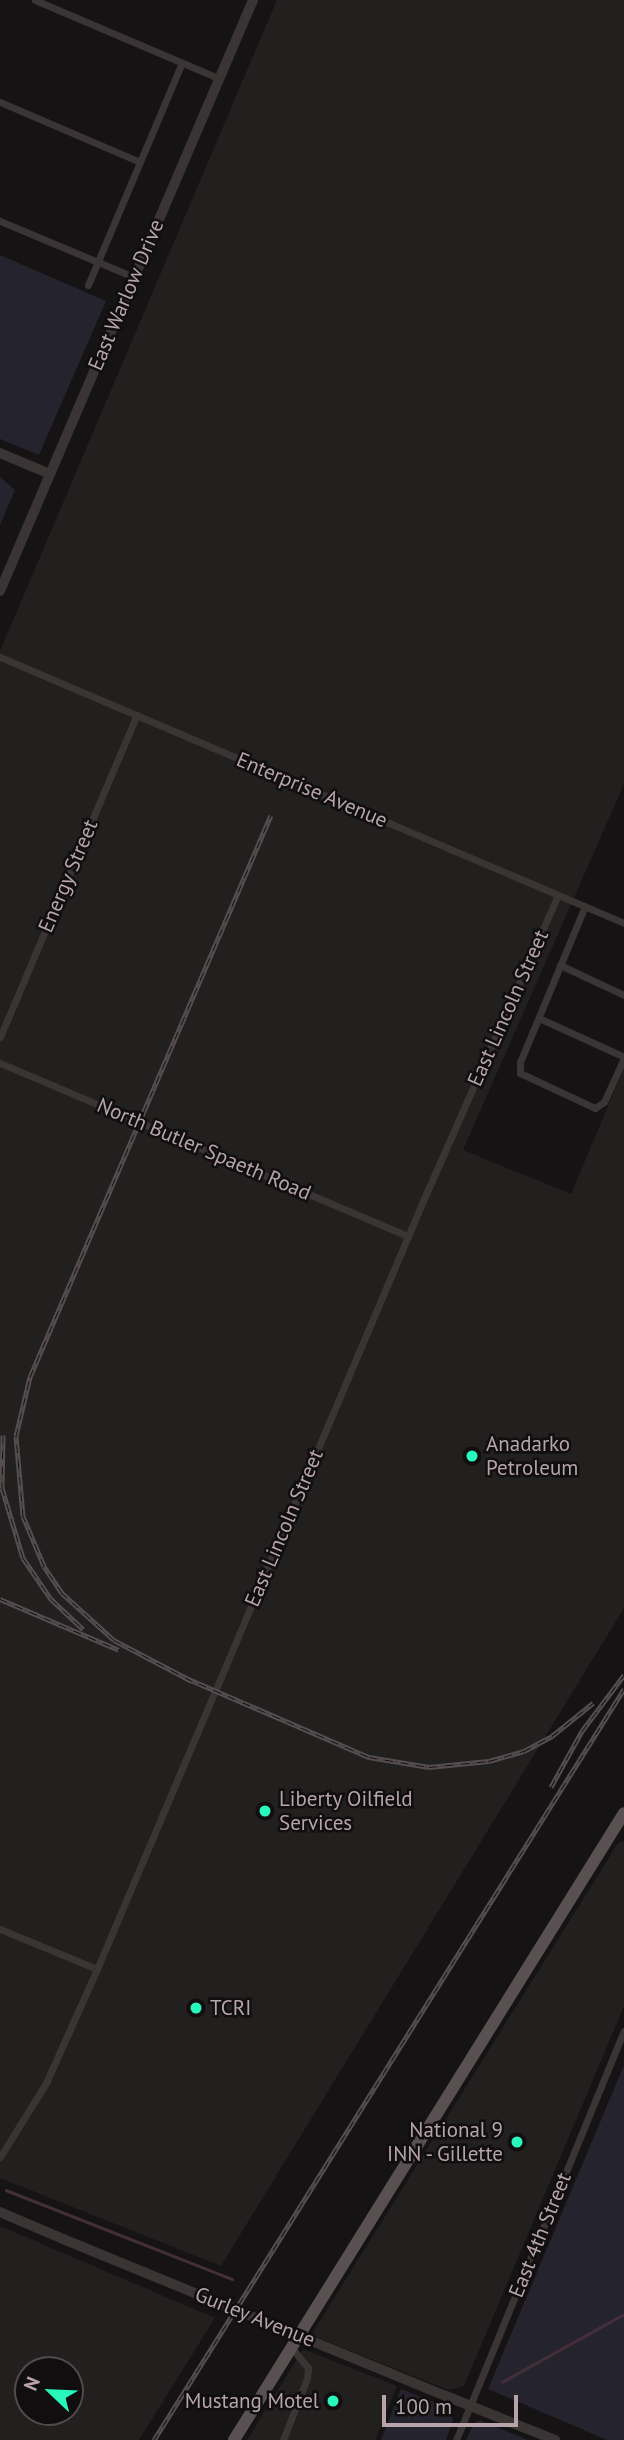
<!DOCTYPE html>
<style>
body{margin:0}
#map{position:relative;width:624px;height:2440px;overflow:hidden;background:#151313;font-family:"PT Sans",sans-serif}
div>[style]{position:absolute}
.built>*{inset:0;background:#221f1f}
.green>*{inset:0;background:#25232d}
.stream>*{height:2.5px;margin:-1.25px;padding:0 1.25px;transform-origin:1.25px;border-radius:1.25px;background:#432f39}
.minor>*{height:7px;margin:-3.5px;padding:0 3.5px;transform-origin:3.5px;border-radius:3.5px;background:#3a3435}
.tertiary>*{height:10px;margin:-5px;padding:0 5px;transform-origin:5px;border-radius:5px;background:#3a3435}
.primary>*{height:12px;margin:-6px;padding:0 6px;transform-origin:6px;border-radius:6px;background:#595052}
.rail>*{height:5px;margin-top:-2.5px;transform-origin:0;background:repeating-linear-gradient(90deg,#100e0e 0 8px,#554d4f 0 16px);box-sizing:border-box;border-block:2px solid #554d4f}
.tertiary-bridge>*{height:10px;margin:-5px;padding:0 5px;transform-origin:5px;border-radius:5px;background:#3a3435}
.dots>*{width:19px;height:19px;translate:-50% -50%;box-sizing:border-box;border:4px solid #100e0e;border-radius:50%}
span{translate:-50% -50%;white-space:nowrap;text-align:center;line-height:1.15;-webkit-text-stroke:5px #100e0e;paint-order:stroke}
.street-label{font-size:21px;color:#b6a4a9}
.poi-label{font-size:21px;color:#b6a4a9}
.left{translate:0 -50%;text-align:left}
.right{translate:-100% -50%;text-align:right}
.north{position:absolute;left:14px;top:2356px;width:70px;height:70px;box-sizing:border-box;background:#100e0e;border:2px solid #524a4c;border-radius:50%;rotate:293deg;font-size:19px;font-weight:700;line-height:28px;text-align:center;color:#b6a4a9}
.north::after{content:'';display:block;margin:auto;width:24px;height:32px;background:#28f8bc;clip-path:polygon(50% 0,100% 100%,50% 72%,0 100%)}
.scale{position:absolute;left:382px;top:2395px;width:136px;height:32px;box-sizing:border-box;border:4px solid #b6a4a9;border-top:0;padding-left:9px;font-size:21px;line-height:24px;white-space:nowrap;color:#b6a4a9;-webkit-text-stroke:5px #100e0e;paint-order:stroke}
</style>
<div id="map">
<div class="built">
<div style="clip-path:polygon(277px 0,624px 0,624px 784px,463px 1150px,571px 1194px,624px 1068px,624px 1608px,221px 2266px,0 2178px,0 651px)"></div>
<div style="clip-path:polygon(624px 1841px,624px 2006px,464px 2386px,448px 2390px,311px 2335px,618px 1843px)"></div>
<div style="clip-path:polygon(evenodd,0 2226px,215px 2318px,139px 2440px,0 2440px,0 2226px,28px 2370px,70px 2370px,70px 2412px,28px 2412px,28px 2370px)"></div>
<div style="clip-path:polygon(303px 2349px,397px 2386px,375px 2440px,247px 2440px)"></div>
</div>
<div class="green">
<div style="clip-path:polygon(0 255px,106px 301px,39px 455px,0 439px)"></div>
<div style="clip-path:polygon(0 477px,15px 490px,0 525px)"></div>
<div style="clip-path:polygon(624px 2065px,624px 2440px,607px 2440px,488px 2389px)"></div>
<div style="clip-path:polygon(401px 2389px,449px 2408px,453px 2421px,446px 2440px,381px 2440px)"></div>
<div style="clip-path:polygon(480px 2420px,482px 2421px,528px 2440px,466px 2440px,474px 2423px)"></div>
</div>
<div class="stream">
<div style="left:6px;top:2190px;width:243px;rotate:21.5deg"></div>
<div style="left:502px;top:2382px;width:140px;rotate:-29.1deg"></div>
</div>
<div class="minor">
<div style="left:35px;top:0;width:199px;rotate:23.1deg"></div>
<div style="left:0;top:102px;width:152px;rotate:23.2deg"></div>
<div style="left:0;top:221px;width:145px;rotate:22.7deg"></div>
<div style="left:88px;top:285px;width:241px;rotate:-67.1deg"></div>
<div style="left:0;top:657px;width:678px;rotate:23.09deg"></div>
<div style="left:585px;top:906px;width:169px;rotate:112.6deg"></div>
<div style="left:520px;top:1062px;width:11px;rotate:90deg"></div>
<div style="left:520px;top:1073px;width:83px;rotate:25deg"></div>
<div style="left:595px;top:1108px;width:11px;rotate:-34deg"></div>
<div style="left:604px;top:1102px;width:48px;rotate:-65.6deg"></div>
<div style="left:560px;top:965px;width:71px;rotate:25.1deg"></div>
<div style="left:539px;top:1018px;width:94px;rotate:24.6deg"></div>
<div style="left:0;top:1037px;width:350px;rotate:-67deg"></div>
<div style="left:0;top:1063px;width:443px;rotate:23deg"></div>
<div style="left:0;top:1929px;width:105px;rotate:22.4deg"></div>
<div style="left:0;top:2157px;width:87px;rotate:-58.1deg"></div>
<div style="left:46px;top:2083px;width:125px;rotate:-65.9deg"></div>
<div style="left:97px;top:1969px;width:834px;rotate:-67deg"></div>
<div style="left:423px;top:1201px;width:334px;rotate:-66.2deg"></div>
<div style="left:283px;top:2440px;width:66px;rotate:-68.8deg"></div>
<div style="left:307px;top:2378px;width:10px;rotate:-84deg"></div>
<div style="left:308px;top:2368px;width:26px;rotate:-129deg"></div>
<div style="left:456px;top:2440px;width:442px;rotate:-67.7deg"></div>
</div>
<div class="tertiary">
<div style="left:0;top:453px;width:54px;rotate:22.8deg"></div>
<div style="left:0;top:591px;width:643px;rotate:-66.82deg"></div>
<div style="left:0;top:2212px;width:69px;rotate:23.2deg"></div>
<div style="left:446px;top:2396px;width:118px;rotate:22deg"></div>
</div>
<div class="primary">
<div style="left:234px;top:2440px;width:738px;rotate:-58.12deg"></div>
</div>
<div class="rail">
<div style="left:3px;top:1435px;width:53px;rotate:91.1deg"></div>
<div style="left:2px;top:1488px;width:73px;rotate:73.3deg"></div>
<div style="left:23px;top:1558px;width:50px;rotate:55.7deg"></div>
<div style="left:51px;top:1599px;width:44px;rotate:43.2deg"></div>
<div style="left:0;top:1599px;width:129px;rotate:23.2deg"></div>
<div style="left:184px;top:1677px;width:202px;rotate:23.4deg"></div>
<div style="left:369px;top:1757px;width:61px;rotate:9.5deg"></div>
<div style="left:429px;top:1767px;width:60px;rotate:-5.7deg"></div>
<div style="left:489px;top:1761px;width:36px;rotate:-16deg"></div>
<div style="left:524px;top:1751px;width:32px;rotate:-28deg"></div>
<div style="left:552px;top:1736px;width:53px;rotate:-38.8deg"></div>
<div style="left:192px;top:1681px;width:88px;rotate:-152.3deg"></div>
<div style="left:114px;top:1640px;width:70px;rotate:-137.9deg"></div>
<div style="left:62px;top:1593px;width:32px;rotate:-124deg"></div>
<div style="left:44px;top:1566px;width:54px;rotate:-112.8deg"></div>
<div style="left:23px;top:1516px;width:80px;rotate:-95deg"></div>
<div style="left:16px;top:1436px;width:61px;rotate:-76.7deg"></div>
<div style="left:30px;top:1377px;width:611px;rotate:-66.79deg"></div>
<div style="left:551px;top:1787px;width:64px;rotate:-61deg"></div>
<div style="left:582px;top:1731px;width:70px;rotate:-53.1deg"></div>
<div style="left:154px;top:2440px;width:886px;rotate:-57.96deg"></div>
</div>
<div class="tertiary-bridge">
<div style="left:63px;top:2239px;width:414px;rotate:22.3deg"></div>
</div>
<div class="dots">
<div style="left:472px;top:1456px;background:#28f8bc"></div>
<div style="left:265px;top:1811px;background:#28f8bc"></div>
<div style="left:196px;top:2008px;background:#28f8bc"></div>
<div style="left:517px;top:2142px;background:#28f8bc"></div>
<div style="left:333px;top:2401px;background:#28f8bc"></div>
</div>
<div class="street-label">
<span style="left:126px;top:295px;rotate:-67deg">East Warlow Drive</span>
<span style="left:312px;top:790px;rotate:23deg">Enterprise Avenue</span>
<span style="left:68px;top:876px;rotate:-67deg">Energy Street</span>
<span style="left:508px;top:1008px;rotate:-66deg">East Lincoln Street</span>
<span style="left:204px;top:1149px;rotate:23deg">North Butler Spaeth Road</span>
<span style="left:284px;top:1528px;rotate:-67deg">East Lincoln Street</span>
<span style="left:540px;top:2235px;rotate:-68deg">East 4th Street</span>
<span style="left:255px;top:2317px;rotate:22deg">Gurley Avenue</span>
</div>
<div class="poi-label">
<span class="left" style="left:486px;top:1456px">Anadarko<br>Petroleum</span>
<span class="left" style="left:279px;top:1811px">Liberty Oilfield<br>Services</span>
<span class="left" style="left:210px;top:2008px">TCRI</span>
<span class="right" style="left:503px;top:2142px">National 9<br>INN - Gillette</span>
<span class="right" style="left:319px;top:2401px">Mustang Motel</span>
</div>
<div class="north">N</div>
<div class="scale">100 m</div>
</div>
